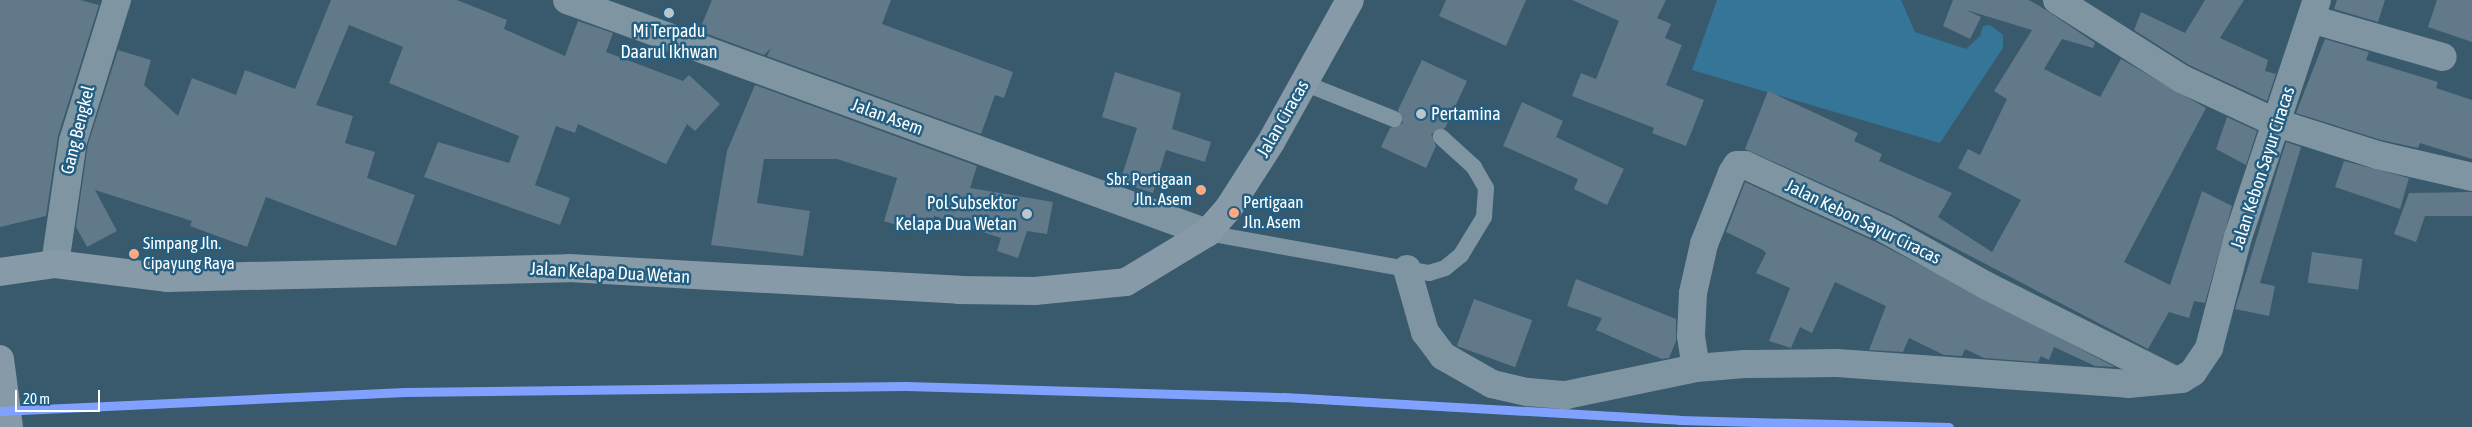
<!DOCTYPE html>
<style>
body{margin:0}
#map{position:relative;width:2472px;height:427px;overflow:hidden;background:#39596c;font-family:"Asap Condensed",sans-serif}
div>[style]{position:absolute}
.green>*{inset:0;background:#357597}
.building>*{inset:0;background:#617988;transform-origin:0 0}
.lane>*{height:16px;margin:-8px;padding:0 8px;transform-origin:8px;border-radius:8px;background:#7f95a2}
.street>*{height:28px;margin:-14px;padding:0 14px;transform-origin:14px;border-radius:14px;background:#7f95a2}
.secondary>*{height:28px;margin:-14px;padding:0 14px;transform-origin:14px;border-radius:14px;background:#869aa8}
.rail-1>*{height:9px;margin:-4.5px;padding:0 4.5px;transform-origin:4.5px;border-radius:4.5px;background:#80a1ff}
.dots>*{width:14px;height:14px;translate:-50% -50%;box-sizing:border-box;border:2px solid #235f82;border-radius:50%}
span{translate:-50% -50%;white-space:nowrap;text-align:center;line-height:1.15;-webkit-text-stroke:5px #235f82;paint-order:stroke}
.bus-label{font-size:17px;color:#fff}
.right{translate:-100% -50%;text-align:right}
.left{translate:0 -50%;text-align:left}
.poi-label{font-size:18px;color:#fff}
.street-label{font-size:18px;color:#fff}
.scale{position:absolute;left:15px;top:390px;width:85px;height:22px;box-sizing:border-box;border:2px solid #fff;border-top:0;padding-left:6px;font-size:15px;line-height:18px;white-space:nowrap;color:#fff;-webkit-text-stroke:4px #235f82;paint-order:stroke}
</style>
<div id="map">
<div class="green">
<div style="clip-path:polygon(1717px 0,1901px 0,1915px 32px,1966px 49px,1980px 36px,1983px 26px,1990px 25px,2003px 35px,2003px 48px,1940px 143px,1692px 70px)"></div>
</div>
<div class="building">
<div style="clip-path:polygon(0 0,80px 0,99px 5px,58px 136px,46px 216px,0 227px)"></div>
<div style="clip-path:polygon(331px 0,457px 0,507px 20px,504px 29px,565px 56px,578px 21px,613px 33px,606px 52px,683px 81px,689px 75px,720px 104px,695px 131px,687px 124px,666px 164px,578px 124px,575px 133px,556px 126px,535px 185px,570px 198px,560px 225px,424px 177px,438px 142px,509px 163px,519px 136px,389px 83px,403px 47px,349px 25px,316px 105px,353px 116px,345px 143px,375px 152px,367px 178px,415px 195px,396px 246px,266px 197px,247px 247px,190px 226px,192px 221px,95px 190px,117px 231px,87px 247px,76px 227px,88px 144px,118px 50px,151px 60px,144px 85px,178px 116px,192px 78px,236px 95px,245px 70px,295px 89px)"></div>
<div style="clip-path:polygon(712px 0,891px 0,882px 24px,1013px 72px,1004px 98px,995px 95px,981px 134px,767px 56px,771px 48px,764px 55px,699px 31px)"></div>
<div style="clip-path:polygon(1446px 0,1526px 0,1506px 46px,1439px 16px)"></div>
<div style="clip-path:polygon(1572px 0,1666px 0,1657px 18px,1671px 24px,1665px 38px,1682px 45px,1666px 85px,1704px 100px,1686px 146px,1652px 133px,1654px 128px,1572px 96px,1581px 73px,1596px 79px,1619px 21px)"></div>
<div style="clip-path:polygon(1953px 0,2029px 0,2046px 10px,2095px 43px,2093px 48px,2062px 39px,2044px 69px,2100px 97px,2121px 59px,2206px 108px,2124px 262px,2170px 285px,2202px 191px,2232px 206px,2205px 303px,2194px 301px,2189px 318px,2169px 312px,2148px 349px,1892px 215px,1745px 149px,1768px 91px,1858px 133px,1854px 141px,1882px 154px,1879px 161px,1952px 193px,1938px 217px,1992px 252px,2021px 200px,1958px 168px,1968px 149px,1980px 155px,2007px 99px,1994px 91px,2032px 30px,1966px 10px,1981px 17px,1970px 39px,1943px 26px)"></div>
<div style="clip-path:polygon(2205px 0,2244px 0,2220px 38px,2268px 60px,2265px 71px,2276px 74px,2267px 101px,2189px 65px,2134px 30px,2141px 12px,2185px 33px)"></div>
<div style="clip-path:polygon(2337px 0,2385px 0,2378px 22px,2334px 9px)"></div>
<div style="clip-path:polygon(2437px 0,2472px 0,2472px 42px,2428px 27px)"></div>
<div style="clip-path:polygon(2325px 39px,2369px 52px,2366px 60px,2438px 82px,2436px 88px,2472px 100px,2472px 159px,2420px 143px,2418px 148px,2381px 140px,2296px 113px)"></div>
<div style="clip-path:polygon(1422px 60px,1467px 81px,1445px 128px,1431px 134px,1436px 146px,1426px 168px,1381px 147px,1390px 128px,1403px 123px,1398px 110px)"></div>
<div style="clip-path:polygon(1115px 72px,1181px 93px,1172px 129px,1211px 142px,1205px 162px,1166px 150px,1153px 193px,1120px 182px,1137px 128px,1102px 117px)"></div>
<div style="clip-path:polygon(755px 85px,977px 166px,970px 188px,1053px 202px,1047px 234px,1027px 231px,1018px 258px,997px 251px,1001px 238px,934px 216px,930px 231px,922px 228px,921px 233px,884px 221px,897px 178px,837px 159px,764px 159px,757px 203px,810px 211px,803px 256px,711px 245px,727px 151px)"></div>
<div style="clip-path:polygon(1522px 102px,1563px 121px,1556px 137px,1624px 169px,1607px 205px,1574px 189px,1578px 179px,1503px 146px)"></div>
<div style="clip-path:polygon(2227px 117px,2257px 131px,2246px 165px,2216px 149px)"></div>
<div style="clip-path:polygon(2286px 142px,2301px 147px,2260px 283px,2275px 286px,2269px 316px,2235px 309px)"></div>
<div style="clip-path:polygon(2344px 161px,2409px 178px,2400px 209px,2335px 187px)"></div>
<div style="clip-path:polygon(1745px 182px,1878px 243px,2115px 367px,2095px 366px,2054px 347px,2049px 360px,2041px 356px,2038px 362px,1984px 358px,1965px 349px,1962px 356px,1944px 355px,1909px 338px,1903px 352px,1869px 350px,1886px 306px,1835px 282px,1812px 333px,1800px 327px,1791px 348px,1769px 341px,1790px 288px,1756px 273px,1766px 253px,1763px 250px,1726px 232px)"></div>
<div style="clip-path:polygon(2472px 192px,2472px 216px,2425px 216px,2416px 242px,2394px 234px,2409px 193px)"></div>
<div style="left:2312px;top:252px;width:51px;height:31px;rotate:8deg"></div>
<div style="clip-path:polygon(1576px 279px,1676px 319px,1676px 341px,1669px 358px,1662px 359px,1596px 330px,1602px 318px,1567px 306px)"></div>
<div style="left:1474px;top:299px;width:62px;height:50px;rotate:20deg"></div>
</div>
<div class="lane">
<div style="left:1304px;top:83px;width:97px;rotate:21.8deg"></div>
<div style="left:1207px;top:233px;width:226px;rotate:10.2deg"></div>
<div style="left:1429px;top:273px;width:17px;rotate:-17deg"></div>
<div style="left:1445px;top:268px;width:21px;rotate:-39deg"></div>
<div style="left:1461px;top:255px;width:44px;rotate:-58.8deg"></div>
<div style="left:1484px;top:217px;width:29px;rotate:-86deg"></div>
<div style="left:1486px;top:188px;width:24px;rotate:-120deg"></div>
<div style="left:1474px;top:167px;width:45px;rotate:-137.7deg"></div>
</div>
<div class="street">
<div style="left:567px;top:0;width:681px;rotate:20deg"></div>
<div style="left:2057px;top:0;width:148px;rotate:32.3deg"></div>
<div style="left:2182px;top:79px;width:105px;rotate:24.9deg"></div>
<div style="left:2277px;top:123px;width:105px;rotate:17.7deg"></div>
<div style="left:2377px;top:155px;width:98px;rotate:13deg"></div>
<div style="left:2311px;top:19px;width:137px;rotate:16.1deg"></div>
<div style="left:55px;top:264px;width:124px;rotate:-81.7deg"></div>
<div style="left:73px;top:141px;width:148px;rotate:-72.7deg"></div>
<div style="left:1407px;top:269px;width:66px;rotate:74.1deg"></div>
<div style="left:1425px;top:332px;width:30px;rotate:53deg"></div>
<div style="left:1443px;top:356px;width:56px;rotate:29.7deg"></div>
<div style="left:1492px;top:384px;width:37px;rotate:13deg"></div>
<div style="left:1528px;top:392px;width:38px;rotate:5deg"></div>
<div style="left:1566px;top:395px;width:133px;rotate:-11.7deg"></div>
<div style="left:1696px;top:368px;width:49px;rotate:-4.7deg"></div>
<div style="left:1745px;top:364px;width:92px;rotate:-0.6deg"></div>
<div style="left:1837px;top:363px;width:292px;rotate:4.1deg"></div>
<div style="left:2128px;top:384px;width:54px;rotate:-5.3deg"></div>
<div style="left:2182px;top:379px;width:13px;rotate:-32deg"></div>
<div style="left:2193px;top:372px;width:29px;rotate:-56deg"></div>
<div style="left:2209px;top:348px;width:115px;rotate:-75.4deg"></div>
<div style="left:2238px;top:237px;width:250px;rotate:-71.6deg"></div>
<div style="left:1696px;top:368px;width:33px;rotate:-99deg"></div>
<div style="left:1691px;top:335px;width:42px;rotate:-87.3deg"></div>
<div style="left:1693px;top:293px;width:50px;rotate:-77.3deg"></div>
<div style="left:1704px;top:244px;width:76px;rotate:-68.5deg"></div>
<div style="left:1732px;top:173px;width:9px;rotate:-58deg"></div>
<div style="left:1737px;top:165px;width:8px"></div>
<div style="left:1745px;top:165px;width:154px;rotate:24.6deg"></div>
<div style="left:1885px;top:229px;width:115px;rotate:29.2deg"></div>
<div style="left:1985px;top:285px;width:210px;rotate:26.6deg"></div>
</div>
<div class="secondary">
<div style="left:0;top:272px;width:56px;rotate:-8.3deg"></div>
<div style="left:55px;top:264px;width:114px;rotate:7.1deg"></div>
<div style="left:168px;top:278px;width:401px;rotate:-1.4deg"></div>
<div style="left:569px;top:268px;width:391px;rotate:3.2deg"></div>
<div style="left:959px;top:290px;width:76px;rotate:0.8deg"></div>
<div style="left:1035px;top:291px;width:91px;rotate:-5.6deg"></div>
<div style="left:1126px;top:282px;width:95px;rotate:-31.2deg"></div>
<div style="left:1207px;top:233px;width:32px;rotate:-49deg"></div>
<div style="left:1228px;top:209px;width:80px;rotate:-57.3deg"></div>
<div style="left:1271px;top:142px;width:162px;rotate:-60.9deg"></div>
<div style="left:0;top:359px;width:69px;rotate:82.5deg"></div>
</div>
<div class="rail-1">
<div style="left:0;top:411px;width:405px;rotate:-2.7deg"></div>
<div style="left:405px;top:392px;width:501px;rotate:-0.69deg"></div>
<div style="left:906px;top:386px;width:378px;rotate:1.7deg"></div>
<div style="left:1284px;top:397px;width:396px;rotate:3.3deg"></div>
<div style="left:1679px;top:420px;width:270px;rotate:1.5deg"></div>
</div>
<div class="dots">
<div style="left:669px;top:13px;background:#bac5cc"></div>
<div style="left:1421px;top:114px;background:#bac5cc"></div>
<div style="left:1201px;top:190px;background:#ffa980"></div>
<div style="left:1234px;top:213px;background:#ffa980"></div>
<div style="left:1027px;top:214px;background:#bac5cc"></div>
<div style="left:134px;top:254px;background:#ffa980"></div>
</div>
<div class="bus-label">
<span class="right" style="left:1192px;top:190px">Sbr. Pertigaan<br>Jln. Asem</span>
<span class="left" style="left:1243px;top:213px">Pertigaan<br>Jln. Asem</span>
<span class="left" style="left:143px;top:254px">Simpang Jln.<br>Cipayung Raya</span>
</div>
<div class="poi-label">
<span style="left:669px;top:42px">Mi Terpadu<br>Daarul Ikhwan</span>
<span class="left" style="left:1431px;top:114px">Pertamina</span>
<span class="right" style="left:1017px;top:214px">Pol Subsektor<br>Kelapa Dua Wetan</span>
</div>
<div class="street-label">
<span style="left:887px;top:117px;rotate:20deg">Jalan Asem</span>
<span style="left:1283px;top:119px;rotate:-60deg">Jalan Ciracas</span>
<span style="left:78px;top:130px;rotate:-76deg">Gang Bengkel</span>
<span style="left:2263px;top:168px;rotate:-72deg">Jalan Kebon Sayur Ciracas</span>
<span style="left:1863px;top:222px;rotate:26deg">Jalan Kebon Sayur Ciracas</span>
<span style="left:610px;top:273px;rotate:3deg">Jalan Kelapa Dua Wetan</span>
</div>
<div class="scale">20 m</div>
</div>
